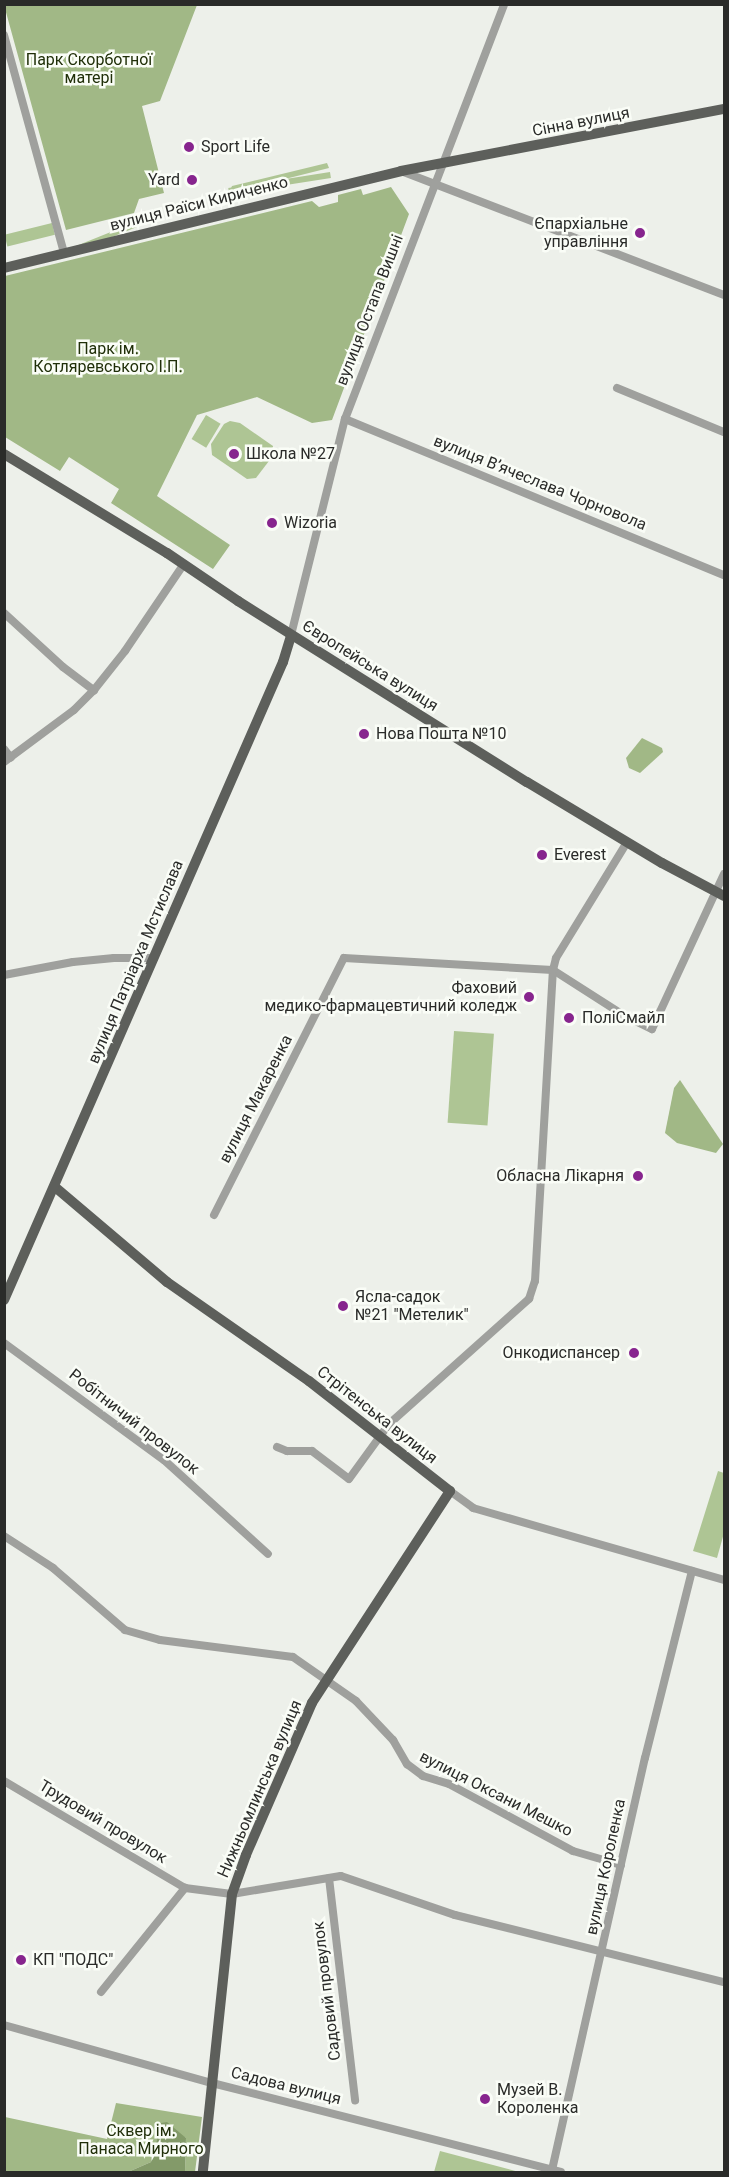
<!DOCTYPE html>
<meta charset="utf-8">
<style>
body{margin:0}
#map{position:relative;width:729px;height:2177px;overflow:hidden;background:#edf0ea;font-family:Roboto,sans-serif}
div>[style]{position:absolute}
.green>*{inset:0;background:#aec594;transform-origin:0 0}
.forest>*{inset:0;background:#a1b886}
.water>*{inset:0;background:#839a69}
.minor>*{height:8px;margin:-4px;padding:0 4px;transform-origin:4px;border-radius:4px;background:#9fa09d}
.major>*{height:10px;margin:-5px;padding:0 5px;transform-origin:5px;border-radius:5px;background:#5d5f5b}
.dots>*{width:16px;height:16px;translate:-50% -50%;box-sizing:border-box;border:3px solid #fafdf7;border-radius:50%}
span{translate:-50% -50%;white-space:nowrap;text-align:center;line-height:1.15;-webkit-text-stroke:5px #fafdf7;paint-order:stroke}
.park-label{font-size:16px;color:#202f09}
.street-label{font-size:16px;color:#2a2b29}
.poi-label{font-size:16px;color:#2a2b29}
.left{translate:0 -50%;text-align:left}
.right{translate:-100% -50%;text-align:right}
.frame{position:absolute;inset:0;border:6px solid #2a2b29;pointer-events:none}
</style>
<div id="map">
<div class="green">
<div style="clip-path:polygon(327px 163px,329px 168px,229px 193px,232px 186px)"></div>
<div style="left:330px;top:172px;width:6px;height:103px;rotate:81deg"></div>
<div style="left:148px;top:217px;width:5px;height:85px;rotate:68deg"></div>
<div style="left:52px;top:223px;width:12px;height:49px;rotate:76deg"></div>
<div style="left:206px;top:415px;width:17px;height:28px;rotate:31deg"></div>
<div style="clip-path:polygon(230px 421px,240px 423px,273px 446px,272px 457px,256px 478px,247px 479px,212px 455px,211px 444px,224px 424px)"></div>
<div style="left:454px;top:1031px;width:40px;height:92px;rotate:4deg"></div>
<div style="clip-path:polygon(718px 1471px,724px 1473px,724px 1533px,717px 1558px,693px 1551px)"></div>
<div style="clip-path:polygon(440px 2151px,519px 2172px,434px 2172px)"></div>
</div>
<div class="forest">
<div style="clip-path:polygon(4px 5px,197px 5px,160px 101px,142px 106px,164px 193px,139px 199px,134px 213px,66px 230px)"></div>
<div style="clip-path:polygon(391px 187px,409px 214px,332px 420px,312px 423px,257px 397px,197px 415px,157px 496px,230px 545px,213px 569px,111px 503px,119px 489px,69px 457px,60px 471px,5px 437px,5px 276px,312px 201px,319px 207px,338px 202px,338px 195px,361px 189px,363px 195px)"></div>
<div style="clip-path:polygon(642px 738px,662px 748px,663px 752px,640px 773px,629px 768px,626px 758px)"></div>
<div style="clip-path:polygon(680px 1080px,723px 1144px,716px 1153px,677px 1143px,665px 1133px,674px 1088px)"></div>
<div style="clip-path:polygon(116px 2103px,202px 2117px,195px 2172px,185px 2172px,186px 2138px,161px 2124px,151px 2162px,128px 2172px,5px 2172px,5px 2117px,107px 2139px)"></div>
</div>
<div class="water">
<div style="clip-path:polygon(167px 2122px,186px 2138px,185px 2172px,128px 2172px,151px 2162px,161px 2123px)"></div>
</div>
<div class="minor">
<div style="left:4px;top:35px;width:226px;rotate:74.6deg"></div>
<div style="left:401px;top:171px;width:346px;rotate:21deg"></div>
<div style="left:617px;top:388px;width:116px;rotate:22.4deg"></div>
<div style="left:345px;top:419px;width:410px;rotate:22.4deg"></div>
<div style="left:4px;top:613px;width:80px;rotate:42.5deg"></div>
<div style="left:63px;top:667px;width:39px;rotate:37deg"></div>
<div style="left:291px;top:635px;width:223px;rotate:-76deg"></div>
<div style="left:345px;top:419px;width:444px;rotate:-69deg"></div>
<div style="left:4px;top:749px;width:11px;rotate:52deg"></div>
<div style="left:4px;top:762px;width:87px;rotate:-36.6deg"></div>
<div style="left:74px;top:710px;width:28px;rotate:-45deg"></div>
<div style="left:94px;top:690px;width:50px;rotate:-51.5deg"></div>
<div style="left:125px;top:651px;width:105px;rotate:-55.9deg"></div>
<div style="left:4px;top:975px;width:70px;rotate:-10.7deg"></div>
<div style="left:73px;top:962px;width:41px;rotate:-5.6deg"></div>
<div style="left:114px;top:958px;width:40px"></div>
<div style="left:214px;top:1215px;width:288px;rotate:-63.2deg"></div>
<div style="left:344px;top:958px;width:209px;rotate:3.3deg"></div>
<div style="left:553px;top:970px;width:85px;rotate:32.6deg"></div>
<div style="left:625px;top:1016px;width:30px;rotate:26deg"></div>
<div style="left:652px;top:1029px;width:171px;rotate:-65.1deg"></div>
<div style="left:4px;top:1343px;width:198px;rotate:36.2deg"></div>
<div style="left:164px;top:1460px;width:140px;rotate:42.1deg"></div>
<div style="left:277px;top:1447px;width:11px;rotate:22deg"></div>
<div style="left:287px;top:1451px;width:25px"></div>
<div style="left:312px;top:1451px;width:46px;rotate:37.1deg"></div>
<div style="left:349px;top:1479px;width:68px;rotate:-54deg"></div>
<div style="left:389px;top:1424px;width:188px;rotate:-41.8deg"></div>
<div style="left:529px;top:1299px;width:19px;rotate:-72deg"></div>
<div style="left:535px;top:1281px;width:312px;rotate:-86.7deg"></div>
<div style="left:553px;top:970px;width:12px;rotate:-76deg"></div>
<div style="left:556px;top:958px;width:136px;rotate:-58.5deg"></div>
<div style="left:450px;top:1491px;width:29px;rotate:36deg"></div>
<div style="left:473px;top:1508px;width:261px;rotate:16deg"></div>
<div style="left:4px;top:1536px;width:59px;rotate:33.1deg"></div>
<div style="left:53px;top:1568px;width:95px;rotate:40.7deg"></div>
<div style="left:125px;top:1630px;width:36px;rotate:16deg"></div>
<div style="left:160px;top:1640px;width:134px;rotate:7.3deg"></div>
<div style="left:293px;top:1657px;width:77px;rotate:34.9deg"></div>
<div style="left:356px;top:1701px;width:54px;rotate:46.5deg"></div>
<div style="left:393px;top:1740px;width:28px;rotate:60deg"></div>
<div style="left:407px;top:1764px;width:20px;rotate:37deg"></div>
<div style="left:423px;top:1776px;width:27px;rotate:17deg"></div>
<div style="left:449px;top:1784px;width:141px;rotate:28.4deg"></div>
<div style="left:573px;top:1851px;width:50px;rotate:16.3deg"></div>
<div style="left:4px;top:1781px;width:210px;rotate:30.6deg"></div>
<div style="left:185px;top:1888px;width:47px;rotate:7.3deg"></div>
<div style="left:232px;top:1894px;width:110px;rotate:-9.4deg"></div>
<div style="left:341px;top:1876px;width:120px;rotate:18.9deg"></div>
<div style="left:455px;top:1915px;width:277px;rotate:14deg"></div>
<div style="left:329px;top:1878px;width:224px;rotate:83.3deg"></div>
<div style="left:101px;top:1992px;width:134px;rotate:-51.1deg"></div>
<div style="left:4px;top:2025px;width:216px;rotate:15.6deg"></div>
<div style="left:212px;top:2083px;width:360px;rotate:14.3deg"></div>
<div style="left:552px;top:2170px;width:422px;rotate:-77.3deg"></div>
<div style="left:645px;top:1758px;width:193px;rotate:-75.9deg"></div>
</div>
<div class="major">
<div style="left:4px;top:268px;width:409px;rotate:-13.7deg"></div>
<div style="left:401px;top:171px;width:329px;rotate:-10.9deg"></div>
<div style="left:4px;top:454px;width:191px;rotate:31.3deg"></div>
<div style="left:167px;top:553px;width:86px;rotate:34.1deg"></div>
<div style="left:238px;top:601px;width:341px;rotate:32.1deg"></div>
<div style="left:527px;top:782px;width:157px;rotate:31deg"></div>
<div style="left:662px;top:863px;width:70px;rotate:28deg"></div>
<div style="left:55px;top:1187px;width:147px;rotate:40.3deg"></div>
<div style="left:167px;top:1282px;width:173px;rotate:34.9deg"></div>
<div style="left:309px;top:1381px;width:179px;rotate:38deg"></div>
<div style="left:450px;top:1491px;width:253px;rotate:123.1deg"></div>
<div style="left:312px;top:1703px;width:166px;rotate:113.5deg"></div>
<div style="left:246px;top:1855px;width:41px;rotate:109.7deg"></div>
<div style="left:232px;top:1894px;width:280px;rotate:96deg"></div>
<div style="left:4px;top:1300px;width:696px;rotate:-66.38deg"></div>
<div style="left:283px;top:662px;width:28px;rotate:-73deg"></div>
</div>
<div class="dots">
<div style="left:189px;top:147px;background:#87258e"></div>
<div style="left:192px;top:180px;background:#87258e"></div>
<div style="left:640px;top:233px;background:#87258e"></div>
<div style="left:234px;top:454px;background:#87258e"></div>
<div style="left:272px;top:523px;background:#87258e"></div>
<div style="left:364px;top:734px;background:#87258e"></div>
<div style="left:542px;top:855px;background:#87258e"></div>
<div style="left:529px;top:997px;background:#87258e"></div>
<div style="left:569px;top:1018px;background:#87258e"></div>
<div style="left:638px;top:1176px;background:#87258e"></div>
<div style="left:343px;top:1306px;background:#87258e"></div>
<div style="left:634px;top:1353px;background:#87258e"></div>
<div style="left:21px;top:1960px;background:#87258e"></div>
<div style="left:485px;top:2099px;background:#87258e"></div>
</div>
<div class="park-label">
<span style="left:89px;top:69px">Парк Скорботної<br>матері</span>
<span style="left:108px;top:358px">Парк ім.<br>Котляревського І.П.</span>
<span style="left:141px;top:2140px">Сквер ім.<br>Панаса Мирного</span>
</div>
<div class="street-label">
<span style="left:581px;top:122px;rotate:-11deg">Сінна вулиця</span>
<span style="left:199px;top:204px;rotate:-14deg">вулиця Раїси Кириченко</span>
<span style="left:370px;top:310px;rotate:-69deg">вулиця Остапа Вишні</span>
<span style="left:540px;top:483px;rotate:22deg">вулиця Вʼячеслава Чорновола</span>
<span style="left:370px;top:666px;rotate:32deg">Європейська вулиця</span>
<span style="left:136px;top:962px;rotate:-67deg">вулиця Патріарха Мстислава</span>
<span style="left:256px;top:1099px;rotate:-63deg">вулиця Макаренка</span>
<span style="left:377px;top:1415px;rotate:38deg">Стрітенська вулиця</span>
<span style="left:134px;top:1422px;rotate:38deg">Робітничий провулок</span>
<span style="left:260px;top:1789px;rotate:-67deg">Нижньомлинська вулиця</span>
<span style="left:496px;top:1794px;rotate:27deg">вулиця Оксани Мешко</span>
<span style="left:103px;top:1822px;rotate:31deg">Трудовий провулок</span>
<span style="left:606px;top:1867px;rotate:-78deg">вулиця Короленка</span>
<span style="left:327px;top:1991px;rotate:-97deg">Садовий провулок</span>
<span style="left:286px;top:2086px;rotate:14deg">Садова вулиця</span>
</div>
<div class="poi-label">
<span class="left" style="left:201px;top:147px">Sport Life</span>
<span class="right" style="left:180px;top:180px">Yard</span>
<span class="right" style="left:628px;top:233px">Єпархіальне<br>управління</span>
<span class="left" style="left:246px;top:454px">Школа №27</span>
<span class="left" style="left:284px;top:523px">Wizoria</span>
<span class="left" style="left:376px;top:734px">Нова Пошта №10</span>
<span class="left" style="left:554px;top:855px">Everest</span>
<span class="right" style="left:517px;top:997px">Фаховий<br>медико-фармацевтичний коледж</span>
<span class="left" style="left:582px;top:1018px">ПоліСмайл</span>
<span class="right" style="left:624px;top:1176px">Обласна Лікарня</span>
<span class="left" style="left:355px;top:1306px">Ясла-садок<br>№21 "Метелик"</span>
<span class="right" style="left:620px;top:1353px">Онкодиспансер</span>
<span class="left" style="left:33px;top:1960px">КП "ПОДС"</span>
<span class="left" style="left:497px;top:2099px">Музей В.<br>Короленка</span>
</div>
<div class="frame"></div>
</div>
